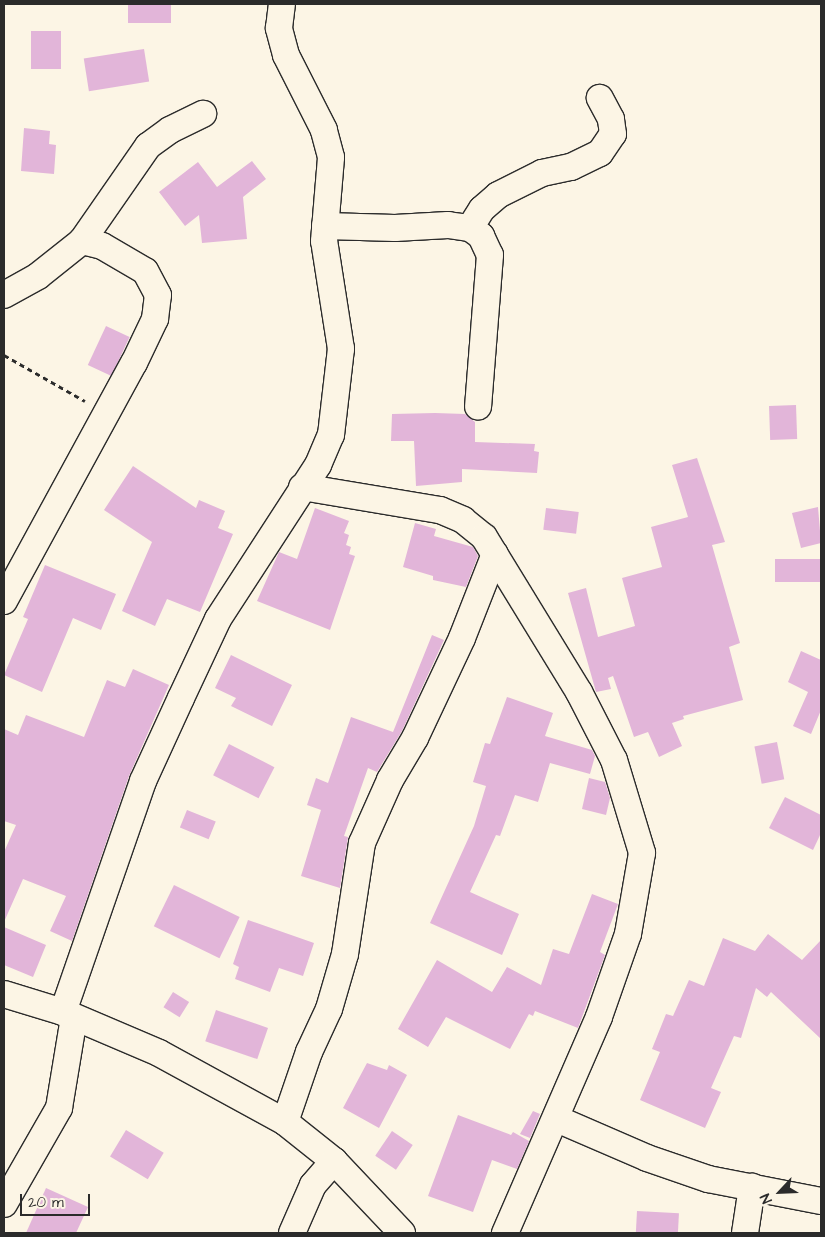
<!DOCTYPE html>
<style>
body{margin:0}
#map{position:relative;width:825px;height:1237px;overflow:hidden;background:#fcf5e5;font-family:"Architects Daughter",sans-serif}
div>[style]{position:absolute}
.building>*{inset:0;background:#e2b5d9;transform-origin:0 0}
.path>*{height:3px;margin-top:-1.5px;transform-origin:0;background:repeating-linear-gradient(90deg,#2b2b2b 0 5px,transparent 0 9px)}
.roads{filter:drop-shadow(1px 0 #2b2b2b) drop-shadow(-1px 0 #2b2b2b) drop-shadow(0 1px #2b2b2b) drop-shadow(0 -1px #2b2b2b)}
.minor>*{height:26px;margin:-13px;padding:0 13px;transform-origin:13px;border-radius:13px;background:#fcf5e5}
span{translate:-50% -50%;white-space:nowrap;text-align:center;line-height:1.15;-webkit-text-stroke:5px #fcf5e5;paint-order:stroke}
.frame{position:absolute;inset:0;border:5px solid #2b2b2b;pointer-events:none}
.north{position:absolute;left:755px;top:1167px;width:50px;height:50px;-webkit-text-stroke:4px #fcf5e5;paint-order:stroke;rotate:245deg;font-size:14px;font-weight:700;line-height:20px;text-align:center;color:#2b2b2b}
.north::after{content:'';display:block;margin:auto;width:18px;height:22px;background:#2b2b2b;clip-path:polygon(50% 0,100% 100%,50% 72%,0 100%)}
.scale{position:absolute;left:20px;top:1194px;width:70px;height:22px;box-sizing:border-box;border:2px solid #2b2b2b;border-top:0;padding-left:6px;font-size:15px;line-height:18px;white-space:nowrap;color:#2b2b2b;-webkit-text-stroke:4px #fcf5e5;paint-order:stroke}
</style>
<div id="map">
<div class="building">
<div style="left:128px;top:4px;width:43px;height:19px"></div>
<div style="left:31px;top:31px;width:30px;height:38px"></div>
<div style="left:144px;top:49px;width:33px;height:61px;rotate:81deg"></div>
<div style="clip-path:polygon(24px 128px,50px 131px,49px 144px,56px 145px,54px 174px,21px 171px)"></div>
<div style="clip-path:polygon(252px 161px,266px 179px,243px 197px,247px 239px,202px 243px,199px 215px,185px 226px,159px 192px,198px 162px,217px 187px)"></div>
<div style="left:106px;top:326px;width:26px;height:43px;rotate:25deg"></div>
<div style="left:796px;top:405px;width:34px;height:27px;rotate:88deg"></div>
<div style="clip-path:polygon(435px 413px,465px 414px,475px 422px,475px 442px,535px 444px,534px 451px,539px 452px,537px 473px,462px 469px,462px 482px,416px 486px,414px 441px,391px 441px,392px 414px)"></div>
<div style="clip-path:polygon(697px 458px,725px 542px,712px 545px,740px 643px,729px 647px,743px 700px,683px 716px,684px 719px,672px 723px,682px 746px,659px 757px,648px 732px,634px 737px,613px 676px,608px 678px,611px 689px,596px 692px,568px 593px,586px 588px,598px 637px,635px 626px,622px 578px,662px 567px,651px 527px,688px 517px,672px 465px)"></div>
<div style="clip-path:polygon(133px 466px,196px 508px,199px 500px,225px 511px,218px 528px,233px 534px,200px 612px,167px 599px,155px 626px,122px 611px,152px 542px,104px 510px)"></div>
<div style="clip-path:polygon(818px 507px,821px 543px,801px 548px,792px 513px)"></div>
<div style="clip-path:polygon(315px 508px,349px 521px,344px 533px,349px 535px,346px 545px,351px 547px,349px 554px,355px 556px,330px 630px,257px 601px,279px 552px,297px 559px)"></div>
<div style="left:546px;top:508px;width:33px;height:22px;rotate:7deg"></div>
<div style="clip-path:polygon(415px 523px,436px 529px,434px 536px,473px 547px,478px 556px,466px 587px,433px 580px,433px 576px,403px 567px)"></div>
<div style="left:821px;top:559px;width:23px;height:46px;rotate:90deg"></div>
<div style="clip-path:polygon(45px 565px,116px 594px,101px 630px,73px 618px,42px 692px,4px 675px,28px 619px,23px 617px)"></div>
<div style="clip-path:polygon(432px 635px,444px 640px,402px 731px,377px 772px,368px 768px,344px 836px,348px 837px,340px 888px,301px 876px,321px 810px,307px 805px,316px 778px,328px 783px,351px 717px,393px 732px)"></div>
<div style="clip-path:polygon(801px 651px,821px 660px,821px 710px,811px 734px,793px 726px,808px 692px,788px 682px)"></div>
<div style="clip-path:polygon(231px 655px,292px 685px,272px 726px,231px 706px,236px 698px,215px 688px)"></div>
<div style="clip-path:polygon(133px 669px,169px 685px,129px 776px,72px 941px,50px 931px,66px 896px,23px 879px,4px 922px,4px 852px,16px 825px,4px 821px,4px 729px,18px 735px,26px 715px,84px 737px,107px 680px,125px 687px)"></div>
<div style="clip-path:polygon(507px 697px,553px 713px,545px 736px,592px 750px,595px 756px,590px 774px,550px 763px,538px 802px,515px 795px,500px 836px,496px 835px,470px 892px,519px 914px,502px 955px,430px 923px,474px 826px,486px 786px,473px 782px,485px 743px,490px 744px)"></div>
<div style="left:777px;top:742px;width:38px;height:23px;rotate:79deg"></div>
<div style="left:229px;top:744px;width:51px;height:35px;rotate:27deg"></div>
<div style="clip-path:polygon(589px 778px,605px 782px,610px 798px,606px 815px,582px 809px)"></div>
<div style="clip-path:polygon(785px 797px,821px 815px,821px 833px,813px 850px,769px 828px)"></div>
<div style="left:187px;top:810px;width:31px;height:19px;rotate:22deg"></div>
<div style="left:174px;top:885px;width:73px;height:46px;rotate:26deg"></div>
<div style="clip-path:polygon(592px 894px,618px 904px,600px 952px,605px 955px,578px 1028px,535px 1011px,533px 1016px,529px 1014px,510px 1049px,446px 1017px,428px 1047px,398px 1029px,437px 960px,492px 992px,507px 967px,541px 985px,553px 949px,569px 954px)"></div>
<div style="clip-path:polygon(248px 920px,314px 943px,303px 976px,279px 968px,270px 992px,235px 979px,239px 967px,233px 964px)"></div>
<div style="clip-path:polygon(4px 927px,46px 945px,33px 977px,4px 965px)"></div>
<div style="clip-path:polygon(768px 934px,802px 960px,821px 940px,821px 1039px,771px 992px,767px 997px,756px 988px,741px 1038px,734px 1036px,711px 1088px,721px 1092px,705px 1128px,640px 1100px,660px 1052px,652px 1049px,666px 1014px,673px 1016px,689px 980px,704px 986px,723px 938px,755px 951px)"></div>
<div style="left:173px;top:992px;width:19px;height:18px;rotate:32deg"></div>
<div style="left:216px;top:1010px;width:55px;height:33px;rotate:19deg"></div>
<div style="clip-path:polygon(367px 1063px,387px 1070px,389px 1065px,407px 1075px,379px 1128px,343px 1108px)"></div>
<div style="clip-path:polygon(533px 1111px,540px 1114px,530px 1138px,520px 1134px)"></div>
<div style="clip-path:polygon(458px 1115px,511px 1135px,513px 1132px,529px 1141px,517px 1169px,492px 1160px,473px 1212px,428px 1196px)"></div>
<div style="left:126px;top:1130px;width:44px;height:31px;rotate:31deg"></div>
<div style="left:392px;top:1131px;width:25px;height:30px;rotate:34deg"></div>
<div style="clip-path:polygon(46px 1188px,88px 1207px,76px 1233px,26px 1233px)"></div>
<div style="left:637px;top:1211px;width:42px;height:22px;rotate:3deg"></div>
</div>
<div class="path">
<div style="left:4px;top:355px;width:93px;rotate:29.6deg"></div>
</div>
<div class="roads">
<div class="minor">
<div style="left:325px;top:226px;width:70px;rotate:1.6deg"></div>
<div style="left:395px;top:228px;width:53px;rotate:-3.2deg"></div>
<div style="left:448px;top:225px;width:22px;rotate:8deg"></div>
<div style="left:470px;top:228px;width:14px;rotate:36deg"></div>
<div style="left:481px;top:236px;width:21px;rotate:65deg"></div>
<div style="left:490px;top:255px;width:152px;rotate:94.5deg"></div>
<div style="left:470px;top:228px;width:22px;rotate:-58deg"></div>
<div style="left:482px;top:209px;width:21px;rotate:-41deg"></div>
<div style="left:498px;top:195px;width:49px;rotate:-26.6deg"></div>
<div style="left:542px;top:173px;width:30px;rotate:-12deg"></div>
<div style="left:571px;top:167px;width:32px;rotate:-26deg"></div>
<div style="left:600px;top:153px;width:23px;rotate:-56deg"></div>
<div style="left:613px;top:134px;width:15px;rotate:-98deg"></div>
<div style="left:611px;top:119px;width:24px;rotate:-118deg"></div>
<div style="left:4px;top:295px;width:39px;rotate:-29deg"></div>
<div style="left:38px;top:276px;width:56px;rotate:-38.5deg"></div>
<div style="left:82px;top:241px;width:116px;rotate:-55.2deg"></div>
<div style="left:148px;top:146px;width:27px;rotate:-36deg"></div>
<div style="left:170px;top:130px;width:37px;rotate:-26deg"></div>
<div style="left:302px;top:487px;width:140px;rotate:9.5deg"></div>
<div style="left:440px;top:510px;width:25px;rotate:23deg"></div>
<div style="left:463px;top:520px;width:27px;rotate:39deg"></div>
<div style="left:484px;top:537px;width:182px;rotate:58.5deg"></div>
<div style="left:579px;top:692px;width:76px;rotate:62.8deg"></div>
<div style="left:614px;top:760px;width:97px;rotate:73.2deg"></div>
<div style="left:642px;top:853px;width:82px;rotate:99.8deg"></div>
<div style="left:628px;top:934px;width:88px;rotate:109.3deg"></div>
<div style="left:599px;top:1017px;width:236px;rotate:113.5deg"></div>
<div style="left:4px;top:601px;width:271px;rotate:-61.4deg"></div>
<div style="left:134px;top:363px;width:49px;rotate:-64.5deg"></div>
<div style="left:155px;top:319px;width:24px;rotate:-83deg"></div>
<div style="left:158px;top:295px;width:27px;rotate:-118deg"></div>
<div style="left:145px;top:271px;width:50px;rotate:-149.8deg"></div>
<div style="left:102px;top:246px;width:21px;rotate:-166deg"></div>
<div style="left:4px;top:994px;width:62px;rotate:17deg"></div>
<div style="left:63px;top:1012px;width:104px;rotate:23.1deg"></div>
<div style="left:159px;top:1053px;width:144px;rotate:28.7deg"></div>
<div style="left:285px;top:1122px;width:63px;rotate:38.5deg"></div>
<div style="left:334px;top:1161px;width:99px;rotate:46.6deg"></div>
<div style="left:63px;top:1012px;width:244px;rotate:-70.9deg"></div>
<div style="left:143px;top:781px;width:91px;rotate:-65.4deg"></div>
<div style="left:181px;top:698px;width:87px;rotate:-64.9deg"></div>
<div style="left:218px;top:619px;width:184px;rotate:-57deg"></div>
<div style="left:318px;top:465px;width:33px;rotate:-67deg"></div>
<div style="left:331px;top:435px;width:87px;rotate:-83.4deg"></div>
<div style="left:341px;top:349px;width:109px;rotate:-98.9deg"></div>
<div style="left:324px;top:241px;width:84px;rotate:-85.2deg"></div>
<div style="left:331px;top:157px;width:28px;rotate:-105deg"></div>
<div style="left:324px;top:130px;width:84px;rotate:-116.9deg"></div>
<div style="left:286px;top:55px;width:28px;rotate:-105deg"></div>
<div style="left:279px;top:28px;width:24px;rotate:-83deg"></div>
<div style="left:557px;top:1119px;width:98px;rotate:23.4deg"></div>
<div style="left:647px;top:1158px;width:65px;rotate:19deg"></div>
<div style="left:708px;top:1179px;width:115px;rotate:11deg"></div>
<div style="left:285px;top:1122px;width:74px;rotate:-71.1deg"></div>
<div style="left:309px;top:1052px;width:47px;rotate:-65.1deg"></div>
<div style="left:329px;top:1009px;width:57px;rotate:-73.8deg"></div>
<div style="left:345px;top:954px;width:112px;rotate:-81.3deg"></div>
<div style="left:362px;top:843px;width:69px;rotate:-66deg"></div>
<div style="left:390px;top:780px;width:49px;rotate:-59.2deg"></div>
<div style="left:415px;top:738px;width:110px;rotate:-64.8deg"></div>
<div style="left:462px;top:638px;width:90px;rotate:-68.6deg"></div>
<div style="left:4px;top:1204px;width:111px;rotate:-60.2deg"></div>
<div style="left:59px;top:1108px;width:92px;rotate:-80.6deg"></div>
<div style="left:292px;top:1233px;width:52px;rotate:-66.4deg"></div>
<div style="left:313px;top:1185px;width:32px;rotate:-49deg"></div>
<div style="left:745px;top:1233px;width:47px;rotate:-81.3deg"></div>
</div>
</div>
<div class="frame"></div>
<div class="north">N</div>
<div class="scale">20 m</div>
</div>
